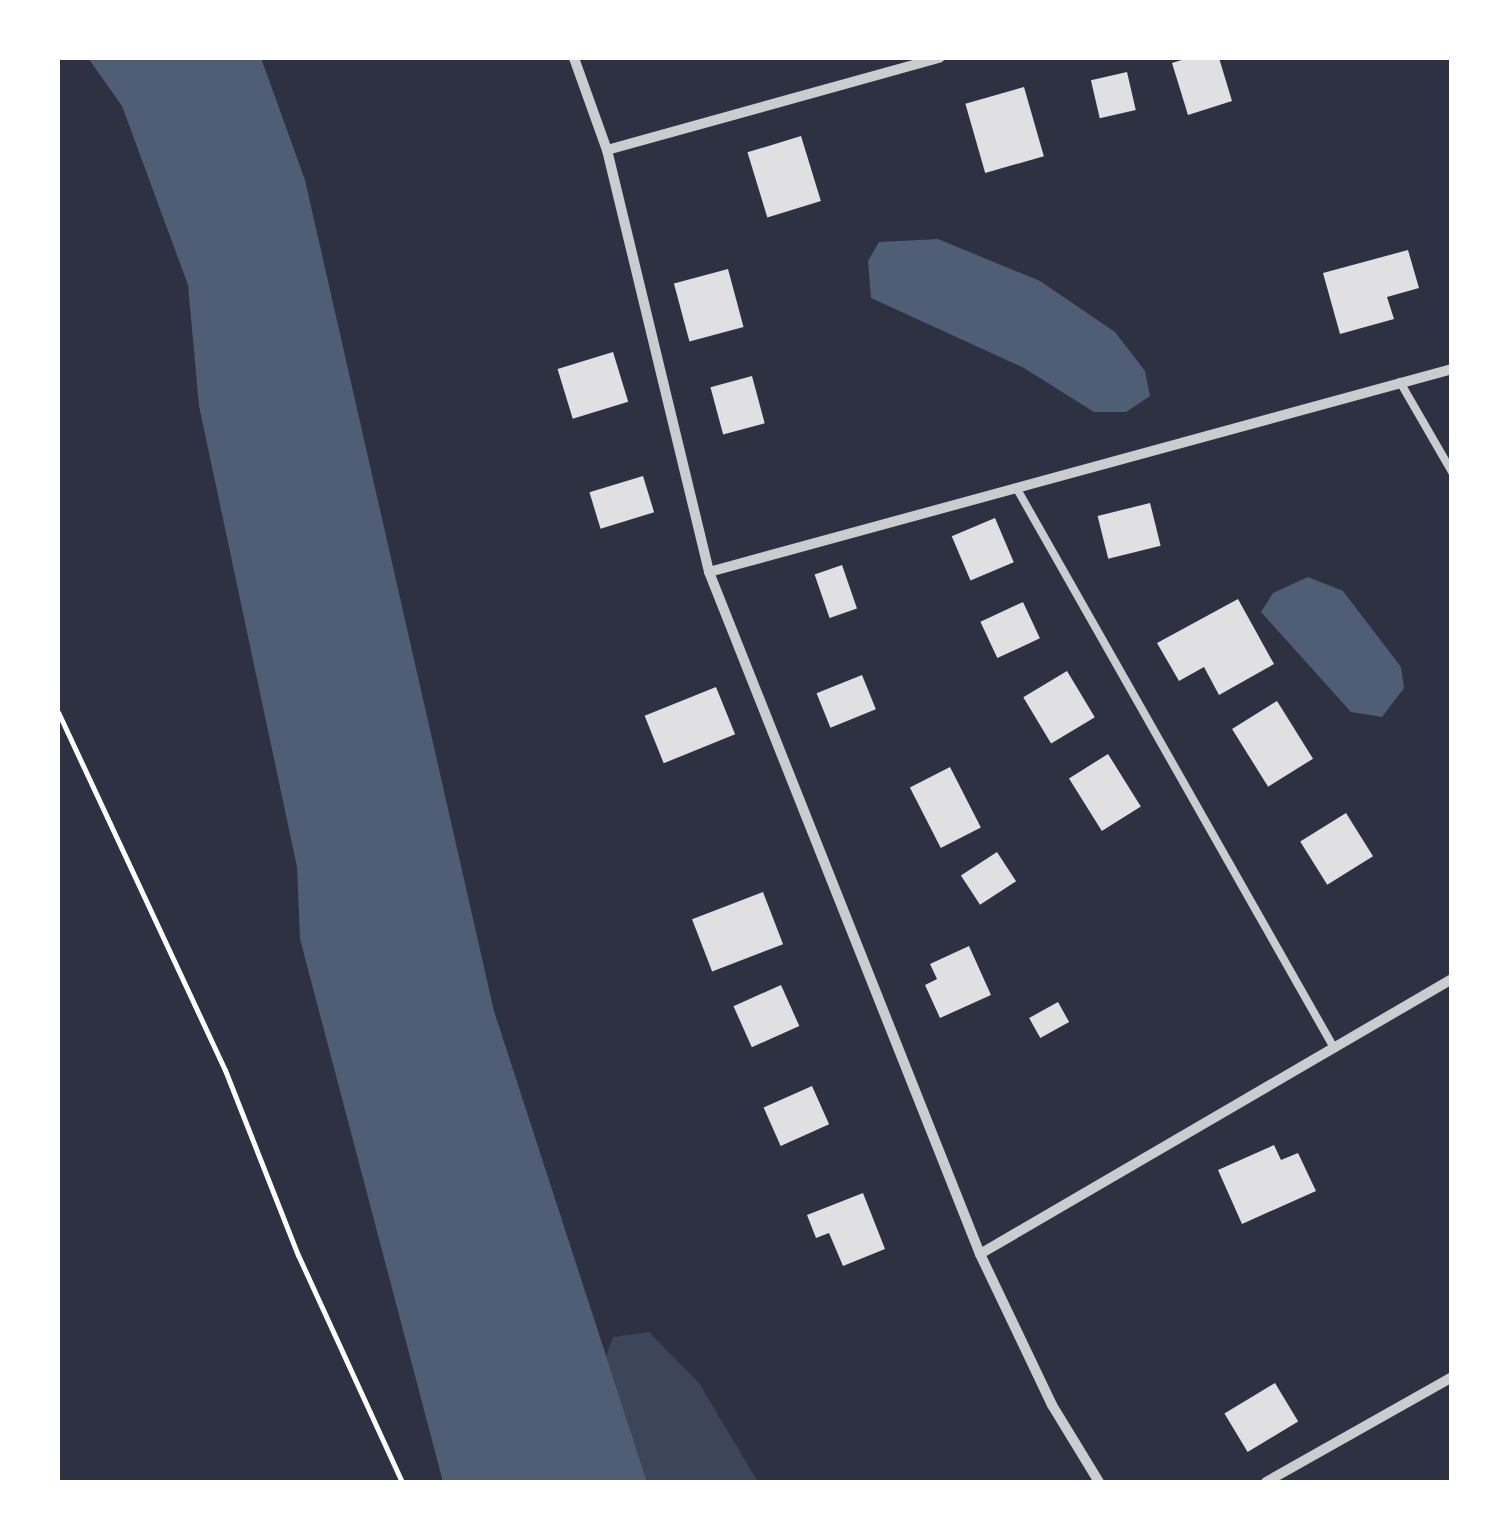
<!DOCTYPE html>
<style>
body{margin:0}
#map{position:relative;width:1509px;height:1540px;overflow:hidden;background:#2d3142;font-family:Ubuntu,sans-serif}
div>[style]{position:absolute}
.green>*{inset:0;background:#3c4559}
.water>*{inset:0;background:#4f5d75}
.building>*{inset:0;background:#e0e0e3;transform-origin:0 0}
.path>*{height:5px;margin:-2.5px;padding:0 2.5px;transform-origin:2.5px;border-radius:2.5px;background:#fff}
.service>*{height:8px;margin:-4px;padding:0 4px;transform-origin:4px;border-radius:4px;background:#caccd0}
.minor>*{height:10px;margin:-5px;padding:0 5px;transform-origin:5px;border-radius:5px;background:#caccd0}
span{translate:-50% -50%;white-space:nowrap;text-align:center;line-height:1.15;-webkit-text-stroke:8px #fff;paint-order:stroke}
.frame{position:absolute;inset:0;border:60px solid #fff;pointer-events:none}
</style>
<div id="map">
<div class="green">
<div style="clip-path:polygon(649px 1332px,699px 1383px,758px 1482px,647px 1482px,606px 1357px,613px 1337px)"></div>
</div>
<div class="water">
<div style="clip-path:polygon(88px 58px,261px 58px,305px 180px,494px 1011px,647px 1482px,443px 1482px,300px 939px,297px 867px,199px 406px,188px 285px,122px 106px)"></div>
<div style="clip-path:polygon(938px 239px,1040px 281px,1115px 332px,1145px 371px,1150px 396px,1126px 412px,1094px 412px,1024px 368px,871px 298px,868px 261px,879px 242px)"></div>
<div style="clip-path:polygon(1308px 577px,1343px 591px,1401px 667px,1404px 688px,1382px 717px,1351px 712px,1261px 612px,1273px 593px)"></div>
</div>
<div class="building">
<div style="clip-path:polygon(1188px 58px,1219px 58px,1232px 101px,1188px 115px,1172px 63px)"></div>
<div style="left:1127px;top:72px;width:39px;height:37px;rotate:77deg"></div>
<div style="left:1024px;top:87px;width:72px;height:61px;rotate:74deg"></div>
<div style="left:801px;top:136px;width:68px;height:56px;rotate:73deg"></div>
<div style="clip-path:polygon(1408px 250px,1419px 288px,1387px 297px,1394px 319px,1340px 334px,1323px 273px)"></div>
<div style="left:728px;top:269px;width:60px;height:56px;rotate:75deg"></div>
<div style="left:613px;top:352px;width:52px;height:58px;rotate:73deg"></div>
<div style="left:752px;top:376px;width:49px;height:43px;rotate:75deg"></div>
<div style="left:643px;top:476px;width:38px;height:56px;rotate:73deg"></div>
<div style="left:1150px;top:503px;width:44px;height:54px;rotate:76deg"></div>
<div style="left:995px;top:518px;width:48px;height:47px;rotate:67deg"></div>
<div style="left:842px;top:565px;width:46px;height:29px;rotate:71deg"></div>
<div style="clip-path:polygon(1238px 599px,1274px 664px,1219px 695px,1204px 667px,1179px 681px,1157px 643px)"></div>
<div style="left:1023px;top:602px;width:40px;height:47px;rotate:65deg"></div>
<div style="left:1067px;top:671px;width:54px;height:51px;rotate:59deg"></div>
<div style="left:862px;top:675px;width:37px;height:49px;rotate:68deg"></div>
<div style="left:716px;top:687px;width:51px;height:77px;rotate:68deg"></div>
<div style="left:1277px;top:701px;width:68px;height:53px;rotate:58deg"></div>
<div style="left:1108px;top:754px;width:62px;height:46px;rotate:58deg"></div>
<div style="left:950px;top:767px;width:68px;height:45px;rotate:63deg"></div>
<div style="left:1346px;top:813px;width:51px;height:54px;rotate:58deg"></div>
<div style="left:997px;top:852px;width:35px;height:43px;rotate:57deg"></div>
<div style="left:763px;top:892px;width:56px;height:76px;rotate:69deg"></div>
<div style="clip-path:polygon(969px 946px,991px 995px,940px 1018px,925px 985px,937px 979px,930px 964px)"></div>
<div style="left:781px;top:985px;width:45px;height:52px;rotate:66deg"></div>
<div style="left:1058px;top:1002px;width:23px;height:33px;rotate:61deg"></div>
<div style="left:812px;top:1086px;width:42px;height:53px;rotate:66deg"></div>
<div style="clip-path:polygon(1274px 1145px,1281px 1160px,1298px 1153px,1316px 1191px,1242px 1224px,1218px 1170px)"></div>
<div style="clip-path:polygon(863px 1193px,885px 1249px,843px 1266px,829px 1233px,816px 1238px,807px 1215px)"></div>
<div style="left:1275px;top:1383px;width:45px;height:59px;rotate:59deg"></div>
</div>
<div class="path">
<div style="left:58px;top:712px;width:395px;rotate:65deg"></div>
<div style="left:225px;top:1070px;width:199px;rotate:68.5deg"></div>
<div style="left:298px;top:1255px;width:250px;rotate:65.4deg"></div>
</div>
<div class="service">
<div style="left:1400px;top:382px;width:104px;rotate:60deg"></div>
<div style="left:1017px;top:489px;width:643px;rotate:60.44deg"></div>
</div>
<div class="minor">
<div style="left:574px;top:58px;width:98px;rotate:70.3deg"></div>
<div style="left:607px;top:150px;width:434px;rotate:76.4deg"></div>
<div style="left:709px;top:572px;width:734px;rotate:68.33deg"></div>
<div style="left:980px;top:1254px;width:167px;rotate:64.5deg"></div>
<div style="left:1052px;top:1405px;width:90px;rotate:58.6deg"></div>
<div style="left:607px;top:150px;width:345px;rotate:-15.5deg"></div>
<div style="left:709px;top:572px;width:770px;rotate:-15.28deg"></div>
<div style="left:980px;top:1254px;width:546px;rotate:-30.23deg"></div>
<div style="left:1266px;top:1482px;width:214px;rotate:-29.4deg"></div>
</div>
<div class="frame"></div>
</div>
